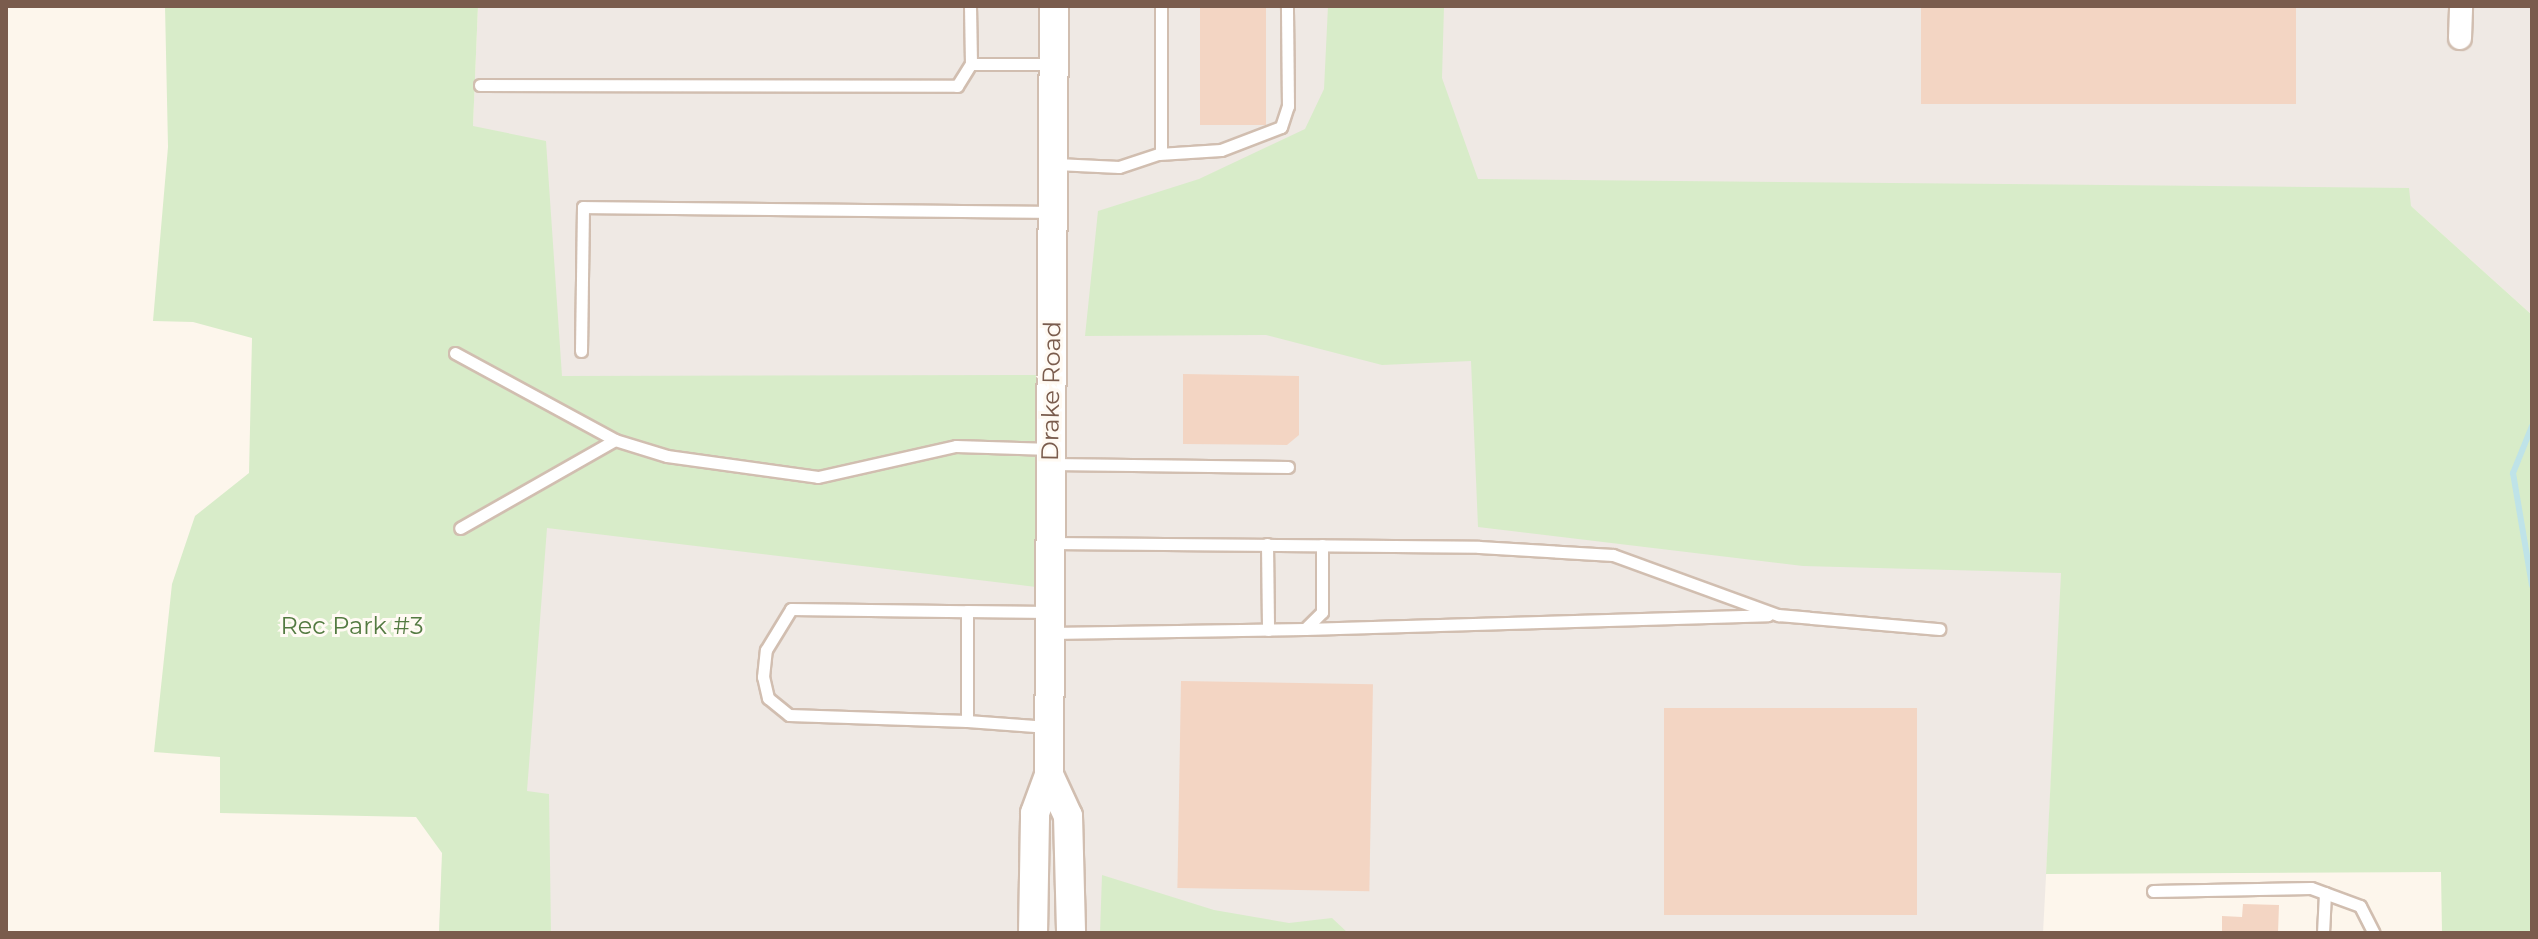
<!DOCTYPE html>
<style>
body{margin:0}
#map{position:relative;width:2538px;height:939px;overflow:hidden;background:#fdf6ec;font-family:Montserrat,sans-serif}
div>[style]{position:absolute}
.industrial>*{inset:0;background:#efe9e4}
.green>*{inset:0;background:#d8ecc9}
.stream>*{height:6px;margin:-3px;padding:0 3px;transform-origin:3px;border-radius:3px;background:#bfe3e8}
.building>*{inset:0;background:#f3d5c3;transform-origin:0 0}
.roads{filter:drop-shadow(2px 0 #d1beb0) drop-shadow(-2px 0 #d1beb0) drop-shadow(0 2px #d1beb0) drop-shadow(0 -2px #d1beb0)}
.service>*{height:11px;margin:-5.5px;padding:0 5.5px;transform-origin:5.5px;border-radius:5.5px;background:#fff}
.minor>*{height:22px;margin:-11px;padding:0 11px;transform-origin:11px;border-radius:11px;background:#fff}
.tertiary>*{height:28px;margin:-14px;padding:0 14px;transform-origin:14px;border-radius:14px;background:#fff}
span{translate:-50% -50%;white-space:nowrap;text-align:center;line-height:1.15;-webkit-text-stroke:6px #fffaf3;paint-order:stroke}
.street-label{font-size:24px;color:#7a5c4d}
.park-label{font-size:24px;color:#537a41}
.frame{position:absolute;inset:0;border:8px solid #7a5c4d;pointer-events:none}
</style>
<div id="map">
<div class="industrial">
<div style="clip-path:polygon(478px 6px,2532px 6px,2532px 315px,2412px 207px,2062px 574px,2043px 933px,439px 933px)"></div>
</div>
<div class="green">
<div style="clip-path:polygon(165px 6px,478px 6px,473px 126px,546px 141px,562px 376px,1039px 375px,1036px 587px,547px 528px,527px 791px,549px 794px,551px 933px,439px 933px,442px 853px,416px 817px,220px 813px,220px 757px,154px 752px,172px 584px,195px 516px,249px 473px,252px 338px,193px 322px,153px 321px,168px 147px)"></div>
<div style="clip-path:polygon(1328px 6px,1444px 6px,1442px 78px,1478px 179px,2409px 188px,2411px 206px,2532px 315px,2532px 933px,2442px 933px,2441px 872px,2046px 874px,2061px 573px,1803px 566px,1478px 527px,1471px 361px,1382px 365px,1266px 335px,1085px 336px,1098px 211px,1199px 179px,1305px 129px,1324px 89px)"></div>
<div style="clip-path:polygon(1102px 875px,1214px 910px,1289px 923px,1332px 918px,1348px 933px,1100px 933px)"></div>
</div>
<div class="stream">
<div style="left:2532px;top:426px;width:51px;rotate:112deg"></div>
<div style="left:2513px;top:473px;width:114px;rotate:80.4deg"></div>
</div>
<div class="building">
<div style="left:1200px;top:6px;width:66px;height:119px"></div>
<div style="left:1921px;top:6px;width:375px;height:98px"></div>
<div style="clip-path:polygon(1183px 374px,1299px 376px,1299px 435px,1287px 445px,1183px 444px)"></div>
<div style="left:1181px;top:681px;width:192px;height:207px;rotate:1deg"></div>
<div style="left:1664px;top:708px;width:253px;height:207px"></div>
<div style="clip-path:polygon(2243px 904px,2279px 905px,2278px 933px,2222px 933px,2222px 916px,2242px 917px)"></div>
</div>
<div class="roads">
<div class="service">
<div style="left:970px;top:6px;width:58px;rotate:89deg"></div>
<div style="left:480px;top:85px;width:477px;rotate:0.1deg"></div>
<div style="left:957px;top:86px;width:26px;rotate:-58deg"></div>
<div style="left:971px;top:64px;width:82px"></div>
<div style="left:1159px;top:154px;width:62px;rotate:-3.7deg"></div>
<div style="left:1221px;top:150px;width:64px;rotate:-21deg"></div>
<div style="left:1281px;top:127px;width:22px;rotate:-72deg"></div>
<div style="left:1288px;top:106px;width:100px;rotate:-90.6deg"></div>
<div style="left:1056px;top:164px;width:63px;rotate:2.7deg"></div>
<div style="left:1119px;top:167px;width:44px;rotate:-18.4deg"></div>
<div style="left:1161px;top:153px;width:147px;rotate:-90deg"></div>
<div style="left:581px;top:351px;width:144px;rotate:-89.2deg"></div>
<div style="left:583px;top:207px;width:469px;rotate:0.6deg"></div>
<div style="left:455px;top:353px;width:182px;rotate:28.5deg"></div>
<div style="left:615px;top:440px;width:178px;rotate:150.4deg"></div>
<div style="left:615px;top:440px;width:54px;rotate:17.1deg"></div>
<div style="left:667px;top:456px;width:152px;rotate:7.9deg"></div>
<div style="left:818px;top:477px;width:141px;rotate:-12.7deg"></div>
<div style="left:956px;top:446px;width:95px;rotate:1.8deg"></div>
<div style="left:1051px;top:464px;width:237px;rotate:0.7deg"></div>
<div style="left:1050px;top:543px;width:429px;rotate:0.5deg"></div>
<div style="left:1479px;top:547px;width:134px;rotate:3.4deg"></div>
<div style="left:1613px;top:555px;width:176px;rotate:20deg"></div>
<div style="left:1778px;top:615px;width:162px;rotate:5deg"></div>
<div style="left:1267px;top:544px;width:86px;rotate:89.3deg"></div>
<div style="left:1305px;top:629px;width:463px;rotate:-1.7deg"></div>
<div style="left:1050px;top:633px;width:255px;rotate:-0.9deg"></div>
<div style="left:1305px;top:629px;width:24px;rotate:-45deg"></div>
<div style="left:1322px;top:612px;width:67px;rotate:-90deg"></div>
<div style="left:967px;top:721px;width:178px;rotate:-178.1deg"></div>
<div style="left:789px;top:715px;width:27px;rotate:-141deg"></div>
<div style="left:768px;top:698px;width:22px;rotate:-103deg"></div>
<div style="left:763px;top:677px;width:27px;rotate:-84deg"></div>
<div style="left:766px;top:650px;width:48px;rotate:-58.6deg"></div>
<div style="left:791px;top:609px;width:176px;rotate:0.7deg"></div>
<div style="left:1048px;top:727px;width:81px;rotate:-175.8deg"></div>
<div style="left:967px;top:721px;width:110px;rotate:-90deg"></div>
<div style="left:967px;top:611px;width:81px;rotate:0.7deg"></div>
<div style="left:2153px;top:891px;width:158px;rotate:-1.1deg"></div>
<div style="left:2311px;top:888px;width:52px;rotate:20.2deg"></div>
<div style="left:2360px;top:906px;width:30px;rotate:63deg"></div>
<div style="left:2323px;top:933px;width:40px;rotate:-87.1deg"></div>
</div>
<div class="minor">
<div style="left:2460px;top:38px;width:32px;rotate:-88deg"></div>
</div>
<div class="tertiary">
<div style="left:1049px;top:775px;width:45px;rotate:65.1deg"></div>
<div style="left:1068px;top:816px;width:117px;rotate:88.5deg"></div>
<div style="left:1033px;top:933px;width:120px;rotate:-89deg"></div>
<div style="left:1035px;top:813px;width:40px;rotate:-69.8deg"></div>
<div style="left:1049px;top:775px;width:769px;rotate:-89.63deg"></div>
</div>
</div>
<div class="street-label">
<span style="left:1051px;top:391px;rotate:-89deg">Drake Road</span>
</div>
<div class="park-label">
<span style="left:352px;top:626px">Rec Park #3</span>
</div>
<div class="frame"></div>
</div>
